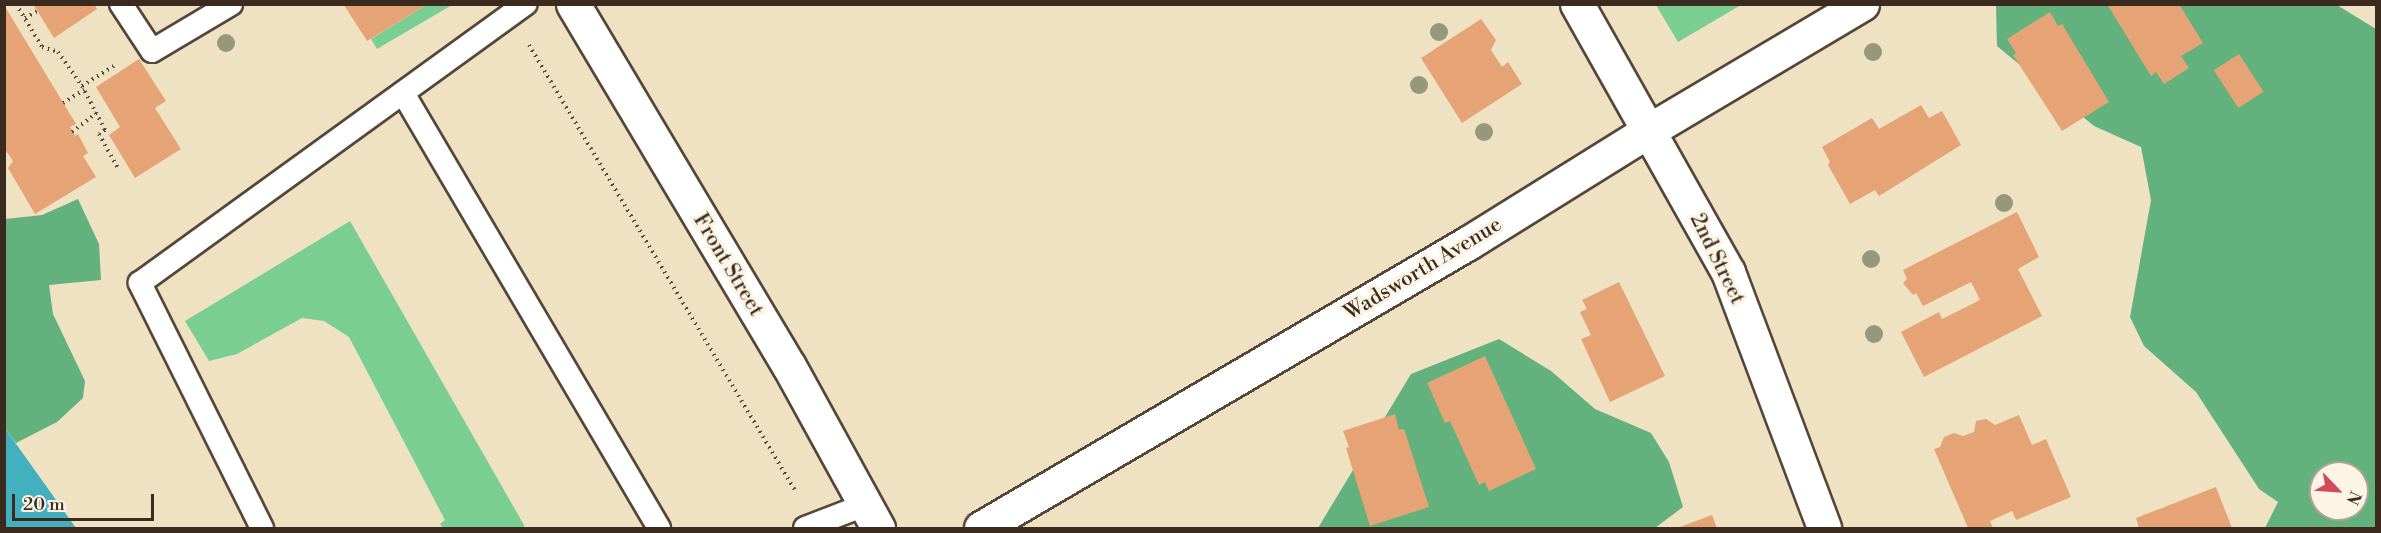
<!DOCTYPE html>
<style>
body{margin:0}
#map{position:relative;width:2381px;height:533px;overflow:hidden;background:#efe2c3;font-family:"Libre Bodoni",serif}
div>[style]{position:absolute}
.green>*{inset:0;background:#7ace92}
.forest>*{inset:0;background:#63b17c}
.water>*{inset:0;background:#42b0be}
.building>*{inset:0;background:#e6a476;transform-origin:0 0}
.path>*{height:4px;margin-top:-2px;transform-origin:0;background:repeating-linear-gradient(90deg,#564637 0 1.5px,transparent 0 6px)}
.roads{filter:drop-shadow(2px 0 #564637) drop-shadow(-2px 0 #564637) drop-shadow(0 2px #564637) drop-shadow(0 -2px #564637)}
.lane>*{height:22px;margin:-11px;padding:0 11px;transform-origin:11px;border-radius:11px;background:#fff}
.street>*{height:33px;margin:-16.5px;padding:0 16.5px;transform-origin:16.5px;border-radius:16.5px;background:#fff}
.secondary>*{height:33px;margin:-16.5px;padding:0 16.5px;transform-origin:16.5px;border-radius:16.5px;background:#fff}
.trees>*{width:18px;height:18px;margin:-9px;border-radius:50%;background:#96987c}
span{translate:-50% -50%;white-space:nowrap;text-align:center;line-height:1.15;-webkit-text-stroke:6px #fcf5e5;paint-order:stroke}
.street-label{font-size:21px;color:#3b2a1e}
.frame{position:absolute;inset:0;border:6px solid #3b2a1e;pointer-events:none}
.north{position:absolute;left:2309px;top:461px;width:60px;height:60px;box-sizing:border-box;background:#fcf5e5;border:2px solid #afa495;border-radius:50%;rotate:115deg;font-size:16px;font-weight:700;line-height:24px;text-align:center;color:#3b2a1e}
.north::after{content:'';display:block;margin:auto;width:21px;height:27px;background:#d1495b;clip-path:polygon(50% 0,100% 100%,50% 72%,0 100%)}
.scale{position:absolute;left:12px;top:494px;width:142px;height:27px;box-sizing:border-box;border:3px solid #3b2a1e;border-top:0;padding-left:8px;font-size:18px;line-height:21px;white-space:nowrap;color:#3b2a1e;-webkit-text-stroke:4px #fcf5e5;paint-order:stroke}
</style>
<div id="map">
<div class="green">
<div style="clip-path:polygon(426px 5px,452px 5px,377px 49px,371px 39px)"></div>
<div style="clip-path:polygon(1656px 5px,1741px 5px,1678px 42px)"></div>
<div style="clip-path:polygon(350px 221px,524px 525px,524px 528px,443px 528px,440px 524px,445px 520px,349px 337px,324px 321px,302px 318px,237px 354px,209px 361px,185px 321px)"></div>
</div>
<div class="forest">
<div style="clip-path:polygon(evenodd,1996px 5px,2337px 5px,2376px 29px,2376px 528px,2265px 528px,2278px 502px,2259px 489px,2196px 392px,2144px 346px,2130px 317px,2151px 200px,2141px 147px,2094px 126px,1997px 46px,1996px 5px,2321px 473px,2357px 473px,2357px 509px,2321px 509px,2321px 473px)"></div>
<div style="clip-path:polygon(78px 199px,99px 244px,101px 280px,49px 285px,53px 314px,85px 381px,83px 398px,57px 422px,16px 443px,4px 427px,5px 219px,42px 215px)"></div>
<div style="clip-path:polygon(1499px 339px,1551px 371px,1595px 409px,1651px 433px,1669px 462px,1683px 507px,1655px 528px,1318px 528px,1411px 374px)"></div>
</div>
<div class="water">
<div style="clip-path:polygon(4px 427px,29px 462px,76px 528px,5px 528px)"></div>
</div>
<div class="building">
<div style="clip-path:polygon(33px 4px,94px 4px,97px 9px,54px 38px)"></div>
<div style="clip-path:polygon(2107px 4px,2179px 4px,2203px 43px,2181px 56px,2189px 68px,2164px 84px,2156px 72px,2151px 76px)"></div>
<div style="clip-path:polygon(4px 5px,76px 124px,70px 127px,75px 136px,78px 134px,88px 153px,83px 156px,96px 177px,35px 214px,8px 168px,13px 161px,4px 148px)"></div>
<div style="clip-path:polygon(344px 5px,426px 5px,367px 41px)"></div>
<div style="clip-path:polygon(2050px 12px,2058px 26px,2062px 24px,2109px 102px,2062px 131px,2013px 55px,2016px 53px,2007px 39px)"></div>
<div style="clip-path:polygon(1481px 19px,1496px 40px,1491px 50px,1502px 67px,1508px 62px,1522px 84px,1462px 123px,1421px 58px)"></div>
<div style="left:2239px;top:54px;width:45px;height:30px;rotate:57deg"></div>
<div style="clip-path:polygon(139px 59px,166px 101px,155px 108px,181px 149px,135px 178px,109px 135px,120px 127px,96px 87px)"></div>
<div style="clip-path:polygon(1921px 105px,1929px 118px,1942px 111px,1961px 145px,1879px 196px,1875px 190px,1850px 204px,1828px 165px,1830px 162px,1822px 147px,1872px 118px,1879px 129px)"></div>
<div style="clip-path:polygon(2017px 212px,2039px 257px,2018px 269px,2042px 316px,1924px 377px,1901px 332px,1939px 312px,1942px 319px,1980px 300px,1971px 282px,1923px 306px,1916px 293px,1913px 295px,1903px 283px,1907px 279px,1903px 270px)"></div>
<div style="clip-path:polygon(1619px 282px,1665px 376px,1610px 402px,1581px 339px,1591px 335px,1580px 312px,1587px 309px,1582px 300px)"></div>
<div style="clip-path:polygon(1485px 356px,1536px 469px,1489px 491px,1485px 482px,1479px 485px,1450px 421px,1445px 423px,1427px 383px)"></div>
<div style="clip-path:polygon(1395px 414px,1399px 430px,1404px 429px,1429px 507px,1370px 526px,1346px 448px,1349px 447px,1343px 431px)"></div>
<div style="clip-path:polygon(2019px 415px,2032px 445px,2046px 439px,2071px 497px,2016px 520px,2012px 511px,1990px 521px,1993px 528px,1968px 528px,1934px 449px,1940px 447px,1944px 437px,1954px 433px,1963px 436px,1974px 432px,1976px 421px,1986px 419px,1995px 425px)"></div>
<div style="clip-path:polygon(2216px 487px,2232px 528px,2139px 528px,2136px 518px)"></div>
<div style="clip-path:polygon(1712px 515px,1717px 528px,1677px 528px)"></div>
</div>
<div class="path">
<div style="left:16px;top:4px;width:50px;rotate:58.8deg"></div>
<div style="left:42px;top:47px;width:17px;rotate:17deg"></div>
<div style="left:58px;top:52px;width:42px;rotate:54.8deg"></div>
<div style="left:82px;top:86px;width:50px;rotate:62.4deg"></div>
<div style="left:105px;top:130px;width:7px;rotate:146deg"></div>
<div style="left:99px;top:134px;width:39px;rotate:61deg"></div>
<div style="left:25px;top:18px;width:14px;rotate:-30deg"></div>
<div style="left:529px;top:45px;width:521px;rotate:59.15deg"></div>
<div style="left:82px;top:86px;width:41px;rotate:-32.2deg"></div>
<div style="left:63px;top:103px;width:25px;rotate:-32deg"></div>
<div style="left:72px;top:132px;width:31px;rotate:-38deg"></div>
</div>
<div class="roads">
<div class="lane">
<div style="left:121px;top:4px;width:56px;rotate:56.6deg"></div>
<div style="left:152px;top:51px;width:92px;rotate:-30.7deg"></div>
<div style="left:403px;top:93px;width:505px;rotate:59.52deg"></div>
<div style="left:262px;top:528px;width:274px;rotate:-116.5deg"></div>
<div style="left:140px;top:283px;width:476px;rotate:-35.9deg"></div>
<div style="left:805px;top:528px;width:64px;rotate:-21deg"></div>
</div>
<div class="street">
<div style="left:981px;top:528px;width:564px;rotate:-30.34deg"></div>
<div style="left:1468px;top:243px;width:212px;rotate:-31.9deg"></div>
<div style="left:1648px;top:131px;width:249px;rotate:-30.7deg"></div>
</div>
<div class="secondary">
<div style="left:573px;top:4px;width:422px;rotate:59.2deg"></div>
<div style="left:789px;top:366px;width:185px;rotate:61.2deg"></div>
<div style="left:1577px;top:4px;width:308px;rotate:60.6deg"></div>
<div style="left:1728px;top:272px;width:273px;rotate:69.4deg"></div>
</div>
</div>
<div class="trees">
<div style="left:1439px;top:32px"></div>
<div style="left:226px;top:43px"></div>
<div style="left:1873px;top:52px"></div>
<div style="left:1419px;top:85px"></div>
<div style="left:1484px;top:132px"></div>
<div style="left:2004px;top:203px"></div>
<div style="left:1871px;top:259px"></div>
<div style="left:1874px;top:334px"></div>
</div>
<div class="street-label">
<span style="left:1717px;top:259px;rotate:64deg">2nd Street</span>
<span style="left:728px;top:265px;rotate:59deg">Front Street</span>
<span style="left:1423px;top:269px;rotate:-31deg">Wadsworth Avenue</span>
</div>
<div class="frame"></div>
<div class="north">N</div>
<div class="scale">20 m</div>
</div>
